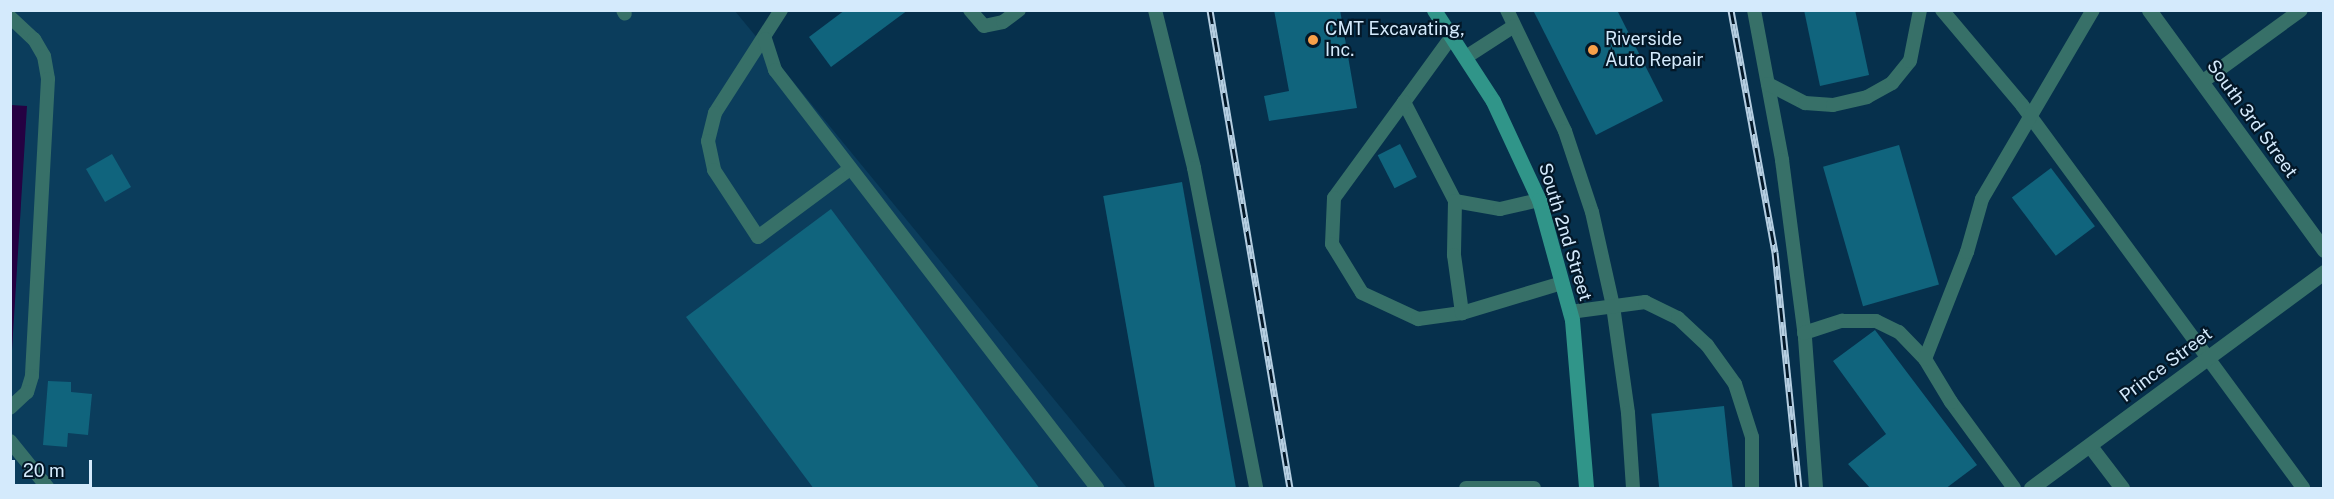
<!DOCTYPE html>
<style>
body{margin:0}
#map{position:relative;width:2334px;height:499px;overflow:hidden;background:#06304c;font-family:"Public Sans",sans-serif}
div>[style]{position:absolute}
.built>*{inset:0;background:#0b3d5c}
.water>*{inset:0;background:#250142}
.building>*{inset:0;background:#10647d;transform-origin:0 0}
.service>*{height:14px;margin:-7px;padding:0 7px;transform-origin:7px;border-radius:7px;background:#377068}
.minor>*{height:15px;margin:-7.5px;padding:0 7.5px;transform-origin:7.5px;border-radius:7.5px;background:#377068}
.secondary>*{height:15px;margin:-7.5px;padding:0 7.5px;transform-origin:7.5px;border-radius:7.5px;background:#309589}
.rail>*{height:7px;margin-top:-3.5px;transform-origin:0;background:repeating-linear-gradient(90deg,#031727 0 14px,#b5cee1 0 28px);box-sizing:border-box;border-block:2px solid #b5cee1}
.dots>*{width:16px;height:16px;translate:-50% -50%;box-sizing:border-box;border:3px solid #031727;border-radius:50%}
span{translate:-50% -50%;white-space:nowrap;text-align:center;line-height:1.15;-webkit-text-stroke:4.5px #031727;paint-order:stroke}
.poi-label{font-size:18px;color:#d4eafc}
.left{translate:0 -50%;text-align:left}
.street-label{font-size:18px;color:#d4eafc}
.frame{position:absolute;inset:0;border:12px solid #d4eafc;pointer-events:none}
.scale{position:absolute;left:12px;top:460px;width:80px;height:27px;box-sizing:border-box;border:3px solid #d4eafc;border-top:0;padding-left:8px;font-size:18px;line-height:21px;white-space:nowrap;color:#d4eafc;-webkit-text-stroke:4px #031727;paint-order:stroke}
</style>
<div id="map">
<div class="built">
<div style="clip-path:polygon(10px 11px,735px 11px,1127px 488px,11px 488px)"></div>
</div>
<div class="water">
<div style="clip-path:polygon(11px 105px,27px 106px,11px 366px,10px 105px)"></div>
</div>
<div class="building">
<div style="clip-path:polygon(845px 10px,908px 10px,831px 67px,809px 37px)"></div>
<div style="clip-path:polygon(1274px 10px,1340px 10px,1357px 108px,1269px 121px,1264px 96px,1289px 91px)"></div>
<div style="clip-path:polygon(1533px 10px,1617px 10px,1663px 101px,1596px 135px)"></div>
<div style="clip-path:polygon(1804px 10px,1855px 10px,1869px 75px,1820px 86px)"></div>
<div style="left:1400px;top:144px;width:37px;height:25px;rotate:63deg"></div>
<div style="left:1899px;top:145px;width:145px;height:79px;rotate:74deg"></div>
<div style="left:112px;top:154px;width:38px;height:30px;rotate:60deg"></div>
<div style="left:2051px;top:168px;width:73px;height:49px;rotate:53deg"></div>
<div style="left:1182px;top:182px;width:311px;height:80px;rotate:80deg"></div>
<div style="clip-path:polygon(831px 209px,1040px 489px,814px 489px,686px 317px)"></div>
<div style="clip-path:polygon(1875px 330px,1977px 465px,1945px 489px,1871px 489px,1848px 464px,1886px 434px,1833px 361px)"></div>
<div style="clip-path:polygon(48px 381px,71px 382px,71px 392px,92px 394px,88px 435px,68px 433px,67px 447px,43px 445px)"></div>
<div style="left:1724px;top:406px;width:83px;height:73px;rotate:84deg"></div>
</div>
<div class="service">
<div style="left:623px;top:10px;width:4px;rotate:63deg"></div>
<div style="left:781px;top:10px;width:122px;rotate:122.7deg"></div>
<div style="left:715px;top:113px;width:29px;rotate:104deg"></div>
<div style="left:708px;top:141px;width:30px;rotate:78deg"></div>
<div style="left:714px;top:170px;width:80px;rotate:56.7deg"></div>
<div style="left:758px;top:237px;width:114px;rotate:-36.5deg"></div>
<div style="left:970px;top:10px;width:21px;rotate:49deg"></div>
<div style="left:984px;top:26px;width:19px;rotate:-12deg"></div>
<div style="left:1003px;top:22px;width:20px;rotate:-37deg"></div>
<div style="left:1155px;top:10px;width:163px;rotate:76.1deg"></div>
<div style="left:1194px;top:168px;width:326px;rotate:79deg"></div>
<div style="left:1507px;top:10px;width:134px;rotate:64.4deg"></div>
<div style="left:1565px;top:131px;width:85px;rotate:71.6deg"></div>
<div style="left:1592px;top:212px;width:96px;rotate:77.4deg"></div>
<div style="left:1613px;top:306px;width:108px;rotate:82deg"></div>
<div style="left:1628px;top:413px;width:75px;rotate:86.2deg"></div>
<div style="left:1754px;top:10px;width:153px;rotate:79.4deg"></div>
<div style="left:1782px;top:160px;width:179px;rotate:82.6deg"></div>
<div style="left:1805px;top:338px;width:150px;rotate:85.8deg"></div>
<div style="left:1942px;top:10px;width:124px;rotate:49.9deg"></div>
<div style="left:2022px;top:105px;width:475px;rotate:53.7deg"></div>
<div style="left:10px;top:17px;width:33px;rotate:43deg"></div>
<div style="left:34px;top:39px;width:20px;rotate:60deg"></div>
<div style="left:44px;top:56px;width:23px;rotate:80deg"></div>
<div style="left:48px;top:79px;width:297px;rotate:93.1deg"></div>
<div style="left:32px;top:376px;width:17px;rotate:107deg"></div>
<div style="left:27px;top:392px;width:23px;rotate:137deg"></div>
<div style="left:1452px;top:36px;width:82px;rotate:126deg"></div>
<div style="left:1404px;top:102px;width:111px;rotate:62.7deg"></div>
<div style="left:1455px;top:201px;width:46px;rotate:10.1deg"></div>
<div style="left:1500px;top:209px;width:40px;rotate:-13deg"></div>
<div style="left:765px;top:39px;width:33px;rotate:72deg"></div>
<div style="left:775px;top:70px;width:528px;rotate:52.39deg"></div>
<div style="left:1466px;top:57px;width:57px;rotate:-32.9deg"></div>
<div style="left:2202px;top:82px;width:122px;rotate:-36deg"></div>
<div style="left:1768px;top:84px;width:42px;rotate:27.2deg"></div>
<div style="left:1805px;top:103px;width:28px;rotate:4deg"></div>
<div style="left:1833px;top:105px;width:35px;rotate:-13deg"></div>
<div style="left:1867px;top:97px;width:29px;rotate:-29deg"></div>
<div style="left:1892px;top:83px;width:28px;rotate:-51deg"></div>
<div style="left:1910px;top:61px;width:52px;rotate:-78.9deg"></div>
<div style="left:1404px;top:102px;width:119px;rotate:126.1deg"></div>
<div style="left:1334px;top:198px;width:46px;rotate:92.5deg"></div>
<div style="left:1332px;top:244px;width:57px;rotate:58.5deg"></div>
<div style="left:1362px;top:293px;width:62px;rotate:24.9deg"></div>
<div style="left:1418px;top:319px;width:44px;rotate:-7.8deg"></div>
<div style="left:1462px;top:313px;width:104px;rotate:-16.7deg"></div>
<div style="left:1455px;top:201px;width:54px;rotate:91.1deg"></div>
<div style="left:1454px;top:255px;width:59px;rotate:82.1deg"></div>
<div style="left:1570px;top:312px;width:76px;rotate:-7.6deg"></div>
<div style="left:1645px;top:302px;width:37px;rotate:26deg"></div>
<div style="left:1678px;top:318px;width:40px;rotate:43deg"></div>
<div style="left:1707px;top:345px;width:48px;rotate:54.3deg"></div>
<div style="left:1735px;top:384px;width:56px;rotate:72.2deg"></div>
<div style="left:1752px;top:437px;width:51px;rotate:90deg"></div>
<div style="left:1804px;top:333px;width:40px;rotate:-18deg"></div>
<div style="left:1842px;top:321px;width:34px"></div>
<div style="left:1876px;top:321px;width:25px;rotate:26deg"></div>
<div style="left:1899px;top:332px;width:37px;rotate:46deg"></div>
<div style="left:10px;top:441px;width:60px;rotate:51deg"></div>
<div style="left:1466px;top:488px;width:68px"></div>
<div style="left:2014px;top:488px;width:107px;rotate:-126.2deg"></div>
<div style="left:1951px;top:402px;width:50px;rotate:-121.2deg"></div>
<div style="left:1925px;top:359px;width:115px;rotate:-68.6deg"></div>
<div style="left:1967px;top:252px;width:55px;rotate:-74.2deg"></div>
<div style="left:1982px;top:199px;width:219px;rotate:-59.6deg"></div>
</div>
<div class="minor">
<div style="left:2149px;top:10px;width:297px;rotate:53.9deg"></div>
<div style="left:2090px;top:446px;width:53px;rotate:52.7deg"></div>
<div style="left:2031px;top:488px;width:364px;rotate:-36.4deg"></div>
</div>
<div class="secondary">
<div style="left:1434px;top:10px;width:108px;rotate:57deg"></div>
<div style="left:1493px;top:101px;width:109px;rotate:65.1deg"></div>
<div style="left:1539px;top:200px;width:124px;rotate:74.6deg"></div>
<div style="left:1572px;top:320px;width:169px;rotate:85.2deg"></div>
</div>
<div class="rail">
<div style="left:1210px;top:10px;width:485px;rotate:80.5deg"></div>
<div style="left:1731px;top:10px;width:246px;rotate:79.7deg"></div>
<div style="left:1775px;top:252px;width:237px;rotate:84.2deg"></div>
</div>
<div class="dots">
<div style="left:1313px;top:40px;background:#f7a149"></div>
<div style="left:1593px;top:50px;background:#f7a149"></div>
</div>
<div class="poi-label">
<span class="left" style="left:1325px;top:40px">CMT Excavating,<br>Inc.</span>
<span class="left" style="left:1605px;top:50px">Riverside<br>Auto Repair</span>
</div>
<div class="street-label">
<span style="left:2252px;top:119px;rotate:54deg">South 3rd Street</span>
<span style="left:1565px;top:232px;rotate:73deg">South 2nd Street</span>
<span style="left:2166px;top:365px;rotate:-37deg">Prince Street</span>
</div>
<div class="frame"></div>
<div class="scale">20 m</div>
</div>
